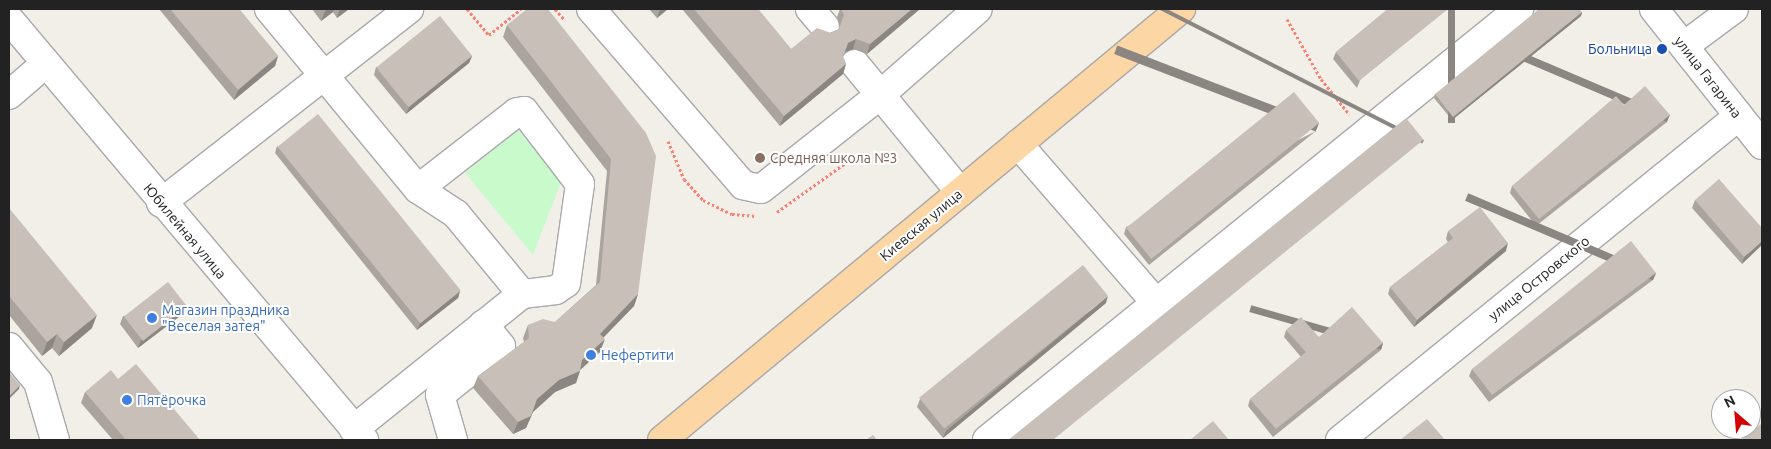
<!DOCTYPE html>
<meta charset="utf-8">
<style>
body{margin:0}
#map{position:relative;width:1771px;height:449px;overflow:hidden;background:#f2efe9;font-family:Ubuntu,sans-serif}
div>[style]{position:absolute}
.park>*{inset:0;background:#c8facc}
.path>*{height:3px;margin-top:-1.5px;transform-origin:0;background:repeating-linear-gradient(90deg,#fa8072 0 2.5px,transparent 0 5px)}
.roads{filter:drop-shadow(1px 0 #a9a9a9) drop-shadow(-1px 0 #a9a9a9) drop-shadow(0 1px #a9a9a9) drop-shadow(0 -1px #a9a9a9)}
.minor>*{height:28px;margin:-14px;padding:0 14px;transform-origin:14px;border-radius:14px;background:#fff}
.major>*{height:28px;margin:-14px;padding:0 14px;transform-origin:14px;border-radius:14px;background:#fcd6a4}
.wall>*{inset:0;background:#aba49e}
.shaded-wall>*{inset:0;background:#8b8681;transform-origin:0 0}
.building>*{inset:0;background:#c7bfb8;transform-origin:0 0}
.dots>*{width:14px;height:14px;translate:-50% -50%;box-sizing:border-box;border:2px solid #fff;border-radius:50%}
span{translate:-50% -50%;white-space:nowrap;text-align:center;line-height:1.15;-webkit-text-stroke:4px #fff;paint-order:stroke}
.transit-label{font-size:14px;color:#164399}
.right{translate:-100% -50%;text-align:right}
.street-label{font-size:14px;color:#222}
.education-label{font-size:14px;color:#785e54}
.left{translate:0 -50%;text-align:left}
.shop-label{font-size:14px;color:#366cbe}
.frame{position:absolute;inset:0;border:10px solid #222;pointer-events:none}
.north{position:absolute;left:1711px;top:389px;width:50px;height:50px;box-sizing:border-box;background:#fff;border:1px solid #a7a7a7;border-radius:50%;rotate:333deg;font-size:14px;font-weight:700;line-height:20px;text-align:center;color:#222}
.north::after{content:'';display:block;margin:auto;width:18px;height:22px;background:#d40000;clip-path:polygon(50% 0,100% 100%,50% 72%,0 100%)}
</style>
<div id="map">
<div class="park">
<div style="clip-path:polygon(518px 130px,561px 182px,533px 255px,465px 173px)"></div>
</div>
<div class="path">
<div style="left:467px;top:9px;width:34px;rotate:50deg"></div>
<div style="left:489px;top:35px;width:41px;rotate:-39.1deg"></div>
<div style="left:555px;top:9px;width:15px;rotate:48deg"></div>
<div style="left:1287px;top:19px;width:69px;rotate:60.5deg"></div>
<div style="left:1321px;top:79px;width:45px;rotate:51.3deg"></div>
<div style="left:668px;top:141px;width:41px;rotate:67.2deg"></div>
<div style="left:684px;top:179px;width:28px;rotate:48deg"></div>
<div style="left:703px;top:200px;width:32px;rotate:26deg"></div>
<div style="left:732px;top:214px;width:24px;rotate:5deg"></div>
<div style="left:777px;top:212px;width:91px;rotate:-35.6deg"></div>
</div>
<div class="roads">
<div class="minor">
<div style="left:269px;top:9px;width:234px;rotate:50.4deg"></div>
<div style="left:418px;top:189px;width:45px;rotate:33.3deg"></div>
<div style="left:456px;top:214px;width:104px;rotate:50.5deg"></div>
<div style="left:522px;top:294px;width:216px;rotate:141.2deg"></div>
<div style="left:591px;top:9px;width:233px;rotate:49.2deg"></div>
<div style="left:743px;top:185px;width:18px;rotate:13deg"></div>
<div style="left:761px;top:189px;width:152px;rotate:-38.3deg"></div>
<div style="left:880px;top:95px;width:130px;rotate:-41.3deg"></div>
<div style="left:810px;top:9px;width:23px;rotate:50deg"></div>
<div style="left:1654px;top:9px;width:174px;rotate:51.5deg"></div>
<div style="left:9px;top:19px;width:551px;rotate:49.86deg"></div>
<div style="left:1684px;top:46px;width:62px;rotate:-36.5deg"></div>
<div style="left:855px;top:64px;width:166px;rotate:50.6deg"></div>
<div style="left:9px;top:95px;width:48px;rotate:-40.7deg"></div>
<div style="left:1018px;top:144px;width:211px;rotate:49deg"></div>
<div style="left:418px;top:189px;width:125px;rotate:-37.9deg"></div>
<div style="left:517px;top:112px;width:7px;rotate:-8deg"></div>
<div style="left:524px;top:111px;width:92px;rotate:52.5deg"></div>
<div style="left:580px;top:184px;width:100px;rotate:98deg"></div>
<div style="left:566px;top:283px;width:12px;rotate:145deg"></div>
<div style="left:556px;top:290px;width:34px;rotate:173deg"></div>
<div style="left:161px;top:203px;width:315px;rotate:-38deg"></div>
<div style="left:9px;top:347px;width:45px;rotate:50.4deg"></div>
<div style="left:38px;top:382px;width:60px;rotate:73.7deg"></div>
<div style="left:453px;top:440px;width:47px;rotate:-106.1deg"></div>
<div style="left:440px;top:395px;width:78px;rotate:-38.8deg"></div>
<div style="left:501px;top:346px;width:28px;rotate:-129deg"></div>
<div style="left:987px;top:440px;width:685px;rotate:-39.01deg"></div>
<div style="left:1340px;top:440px;width:514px;rotate:-39.08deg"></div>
</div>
<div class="major">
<div style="left:662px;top:440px;width:675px;rotate:-39.71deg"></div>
</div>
</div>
<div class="wall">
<div style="clip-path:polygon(159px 9px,239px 9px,278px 56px,275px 66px,234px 100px)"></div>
<div style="clip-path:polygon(312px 9px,349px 9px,337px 18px,333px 12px,321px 21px)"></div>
<div style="clip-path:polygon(649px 9px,668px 9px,657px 18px)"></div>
<div style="clip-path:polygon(682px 9px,758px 9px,791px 49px,839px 29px,840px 25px,837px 17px,840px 9px,920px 9px,867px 54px,853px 49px,845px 52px,843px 57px,846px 64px,843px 74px,780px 126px)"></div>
<div style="clip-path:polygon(1388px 9px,1357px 88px,1333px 59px,1336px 52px)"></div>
<div style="clip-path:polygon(1582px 12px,1581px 16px,1452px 120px,1434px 98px,1435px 94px)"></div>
<div style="clip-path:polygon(507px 25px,646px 133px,638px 294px,634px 306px,603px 338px,600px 352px,580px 370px,576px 383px,555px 392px,533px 412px,526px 428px,513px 434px,473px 388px,478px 376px,524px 342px,523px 338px,528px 325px,555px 322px,596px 285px,607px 171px,503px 37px)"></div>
<div style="clip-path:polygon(472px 56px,469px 63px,406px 114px,374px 75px,376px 67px)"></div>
<div style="clip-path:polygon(1624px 105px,1667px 122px,1536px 226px,1510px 193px,1512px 186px)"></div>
<div style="clip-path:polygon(1316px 131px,1149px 265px,1124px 234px,1126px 227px)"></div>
<div style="clip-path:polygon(277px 146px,460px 291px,458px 298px,417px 330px,275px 153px)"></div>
<div style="clip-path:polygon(1695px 200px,1762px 228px,1742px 264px,1692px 208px)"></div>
<div style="clip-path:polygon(9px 208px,92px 328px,59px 356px,52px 348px,42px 356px,9px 315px)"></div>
<div style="clip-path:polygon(1448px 231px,1506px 251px,1414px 327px,1388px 294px,1390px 287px,1448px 242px,1446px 239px)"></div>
<div style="clip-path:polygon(1656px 273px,1653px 280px,1489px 402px,1469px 376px,1472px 369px)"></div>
<div style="clip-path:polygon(1106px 303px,943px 438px,917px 407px,920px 399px)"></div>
<div style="clip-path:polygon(184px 313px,138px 348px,120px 324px,123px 316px)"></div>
<div style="clip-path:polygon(1286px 330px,1319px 337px,1383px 343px,1381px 350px,1273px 437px,1248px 406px,1250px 399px,1301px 357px,1284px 337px)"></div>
<div style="clip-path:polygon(85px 392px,200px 440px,113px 440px,81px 403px)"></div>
</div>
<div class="shaded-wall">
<div style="clip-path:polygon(326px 9px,334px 9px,333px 12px,321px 21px)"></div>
<div style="clip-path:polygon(340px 9px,349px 9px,337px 18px)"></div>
<div style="clip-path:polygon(660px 9px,668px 9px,657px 18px)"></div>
<div style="clip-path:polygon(912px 9px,920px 9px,867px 54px,870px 44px)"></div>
<div style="left:1448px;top:9px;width:7px;height:114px"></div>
<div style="clip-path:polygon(1582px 12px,1581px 16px,1452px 120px,1453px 117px)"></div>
<div style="clip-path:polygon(856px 39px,853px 49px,845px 52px,848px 43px)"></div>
<div style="clip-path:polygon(278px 56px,275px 66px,234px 100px,238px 90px)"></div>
<div style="clip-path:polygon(472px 56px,469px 63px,406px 114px,409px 107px)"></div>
<div style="clip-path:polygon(846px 64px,843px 74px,780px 126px,784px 116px)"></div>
<div style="left:1670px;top:115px;width:8px;height:167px;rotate:113deg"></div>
<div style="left:1319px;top:123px;width:9px;height:216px;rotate:111deg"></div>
<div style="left:1424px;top:140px;width:4px;height:476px;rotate:117deg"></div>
<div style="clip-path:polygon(1762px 241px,1762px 245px,1742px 264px,1744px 257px)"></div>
<div style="clip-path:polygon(1508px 243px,1506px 251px,1414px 327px,1417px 320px)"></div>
<div style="left:1656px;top:273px;width:8px;height:204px;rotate:113deg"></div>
<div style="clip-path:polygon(460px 291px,458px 298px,417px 330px,420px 323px)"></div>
<div style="clip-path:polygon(638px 294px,634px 306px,595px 346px,600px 334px)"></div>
<div style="clip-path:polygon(1108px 296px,1106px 303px,943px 438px,946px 431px)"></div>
<div style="clip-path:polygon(187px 306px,184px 313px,138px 348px,141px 340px)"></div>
<div style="clip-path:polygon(97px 315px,92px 328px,59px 356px,64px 342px)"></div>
<div style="clip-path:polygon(57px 334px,52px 348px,42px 356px,47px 342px)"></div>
<div style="clip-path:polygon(605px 339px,600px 352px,579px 371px,580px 371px,576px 383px,555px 392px,533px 412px,526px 428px,513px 434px,518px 422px,537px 399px)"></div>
<div style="left:1383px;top:343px;width:7px;height:137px;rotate:106deg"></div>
<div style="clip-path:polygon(20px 385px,19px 389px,9px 399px,9px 396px)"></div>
</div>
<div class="building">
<div style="clip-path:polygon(170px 9px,239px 9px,278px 56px,238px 90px)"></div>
<div style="clip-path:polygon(527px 9px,548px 9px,646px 133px,656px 156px,638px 294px,600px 334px,605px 339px,582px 360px,580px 371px,559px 380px,537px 399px,531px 416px,518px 422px,478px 376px,529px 338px,528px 325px,543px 319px,555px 322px,600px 282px,611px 159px,507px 25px)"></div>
<div style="clip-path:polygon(694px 9px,758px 9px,791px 49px,817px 28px,831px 33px,839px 29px,844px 15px,841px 9px,912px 9px,870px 44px,856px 39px,848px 43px,843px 56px,846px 64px,784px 116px)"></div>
<div style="clip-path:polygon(1388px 9px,1448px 9px,1359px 81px,1336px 52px)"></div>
<div style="clip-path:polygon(1539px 9px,1579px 9px,1582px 12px,1453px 117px,1435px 94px)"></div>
<div style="left:440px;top:16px;width:51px;height:82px;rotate:51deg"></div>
<div style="clip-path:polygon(1645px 86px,1670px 115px,1539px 219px,1512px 186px,1616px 96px,1624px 105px)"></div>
<div style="left:1294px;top:92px;width:40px;height:216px;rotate:51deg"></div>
<div style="left:318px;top:114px;width:227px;height:52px;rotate:51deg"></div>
<div style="left:1406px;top:118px;width:28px;height:513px;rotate:51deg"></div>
<div style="clip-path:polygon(1719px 179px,1762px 228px,1762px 241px,1744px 257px,1695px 200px)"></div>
<div style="clip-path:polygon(1480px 207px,1508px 243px,1417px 320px,1390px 287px,1453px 238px,1448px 231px)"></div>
<div style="clip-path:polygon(9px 208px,97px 315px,64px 342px,57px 334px,47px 342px,9px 296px)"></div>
<div style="clip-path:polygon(1631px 241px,1656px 273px,1492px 395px,1472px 369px)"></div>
<div style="left:1083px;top:265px;width:40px;height:211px;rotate:51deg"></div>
<div style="left:168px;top:282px;width:31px;height:56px;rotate:52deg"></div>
<div style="clip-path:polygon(1352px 307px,1383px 343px,1276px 429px,1250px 399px,1306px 352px,1286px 330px,1301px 317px,1319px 337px)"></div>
<div style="clip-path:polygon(136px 364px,200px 440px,126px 440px,85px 392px,111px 370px,118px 379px)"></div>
<div style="clip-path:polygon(9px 372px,20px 385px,9px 396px)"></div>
<div style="clip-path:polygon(1427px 419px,1445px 440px,1400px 440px)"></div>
<div style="clip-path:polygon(1213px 421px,1229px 440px,1190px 440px)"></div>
<div style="clip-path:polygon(1761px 424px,1762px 425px,1762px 440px,1741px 440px)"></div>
<div style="clip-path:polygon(873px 435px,877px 440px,866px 440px)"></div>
</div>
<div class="dots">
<div style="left:1662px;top:49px;background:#1a4fb4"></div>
<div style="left:760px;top:158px;background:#8d6e63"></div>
<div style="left:152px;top:318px;background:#3f7fe0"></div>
<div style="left:591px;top:355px;background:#3f7fe0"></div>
<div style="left:127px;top:400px;background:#3f7fe0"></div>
</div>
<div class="transit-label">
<span class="right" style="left:1652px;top:49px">Больница</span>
</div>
<div class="street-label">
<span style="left:1708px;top:77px;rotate:52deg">улица Гагарина</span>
<span style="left:921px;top:225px;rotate:-40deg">Киевская улица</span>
<span style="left:185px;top:231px;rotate:50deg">Юбилейная улица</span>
<span style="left:1539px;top:278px;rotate:-39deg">улица Островского</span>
</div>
<div class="education-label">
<span class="left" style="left:770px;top:158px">Средняя школа №3</span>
</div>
<div class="shop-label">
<span class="left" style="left:162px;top:318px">Магазин праздника<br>"Веселая затея"</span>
<span class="left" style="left:601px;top:355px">Нефертити</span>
<span class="left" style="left:137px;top:400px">Пятёрочка</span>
</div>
<div class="frame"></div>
<div class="north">N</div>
</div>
